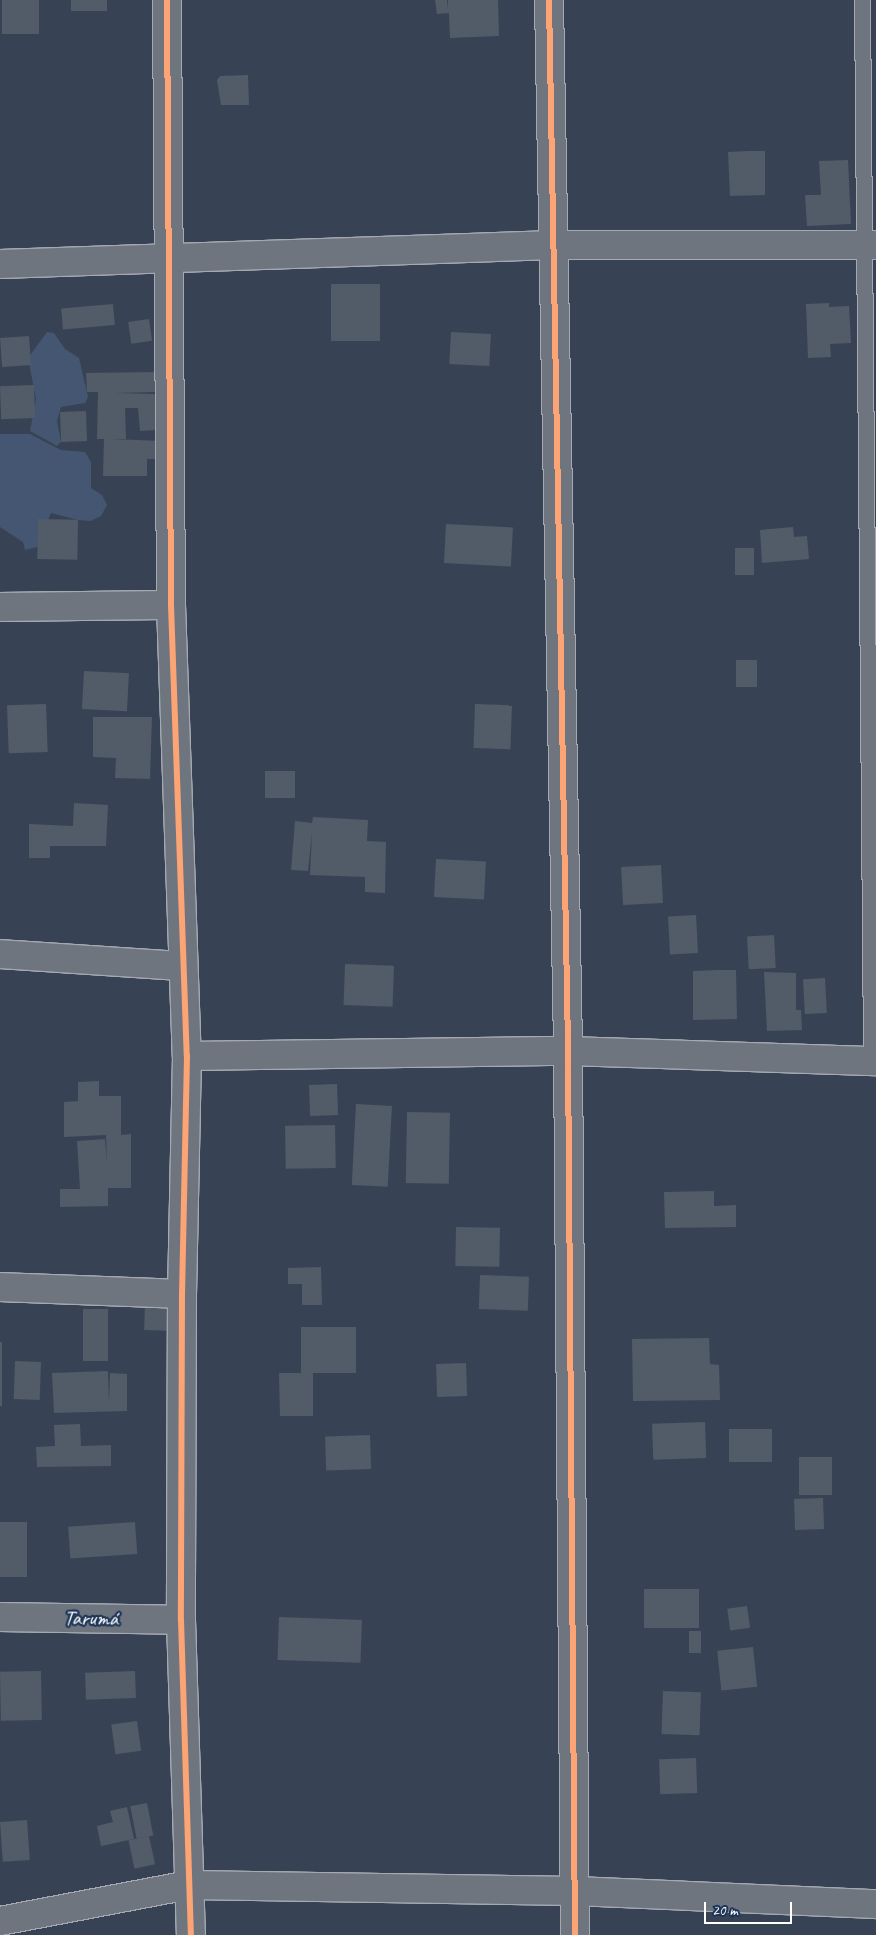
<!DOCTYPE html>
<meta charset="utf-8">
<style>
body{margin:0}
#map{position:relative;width:876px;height:1935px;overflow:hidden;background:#374354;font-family:Caveat,sans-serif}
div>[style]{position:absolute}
.green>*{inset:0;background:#445671}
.building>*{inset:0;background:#525b68;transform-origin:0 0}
.roads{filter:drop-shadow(1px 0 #a5aab2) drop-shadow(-1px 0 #a5aab2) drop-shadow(0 1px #a5aab2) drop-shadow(0 -1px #a5aab2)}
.lane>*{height:15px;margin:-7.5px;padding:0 7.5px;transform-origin:7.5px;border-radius:7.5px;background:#6f757e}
.street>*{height:28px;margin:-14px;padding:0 14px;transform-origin:14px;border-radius:14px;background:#6f757e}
.cycleway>*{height:6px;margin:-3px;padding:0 3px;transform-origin:3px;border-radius:3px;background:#fda474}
span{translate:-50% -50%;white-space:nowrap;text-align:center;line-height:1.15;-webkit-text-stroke:4.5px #1d3557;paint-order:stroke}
.street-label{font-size:21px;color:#fff}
.scale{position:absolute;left:704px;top:1902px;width:88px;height:22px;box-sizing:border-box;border:2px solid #fff;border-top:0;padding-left:6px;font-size:15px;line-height:18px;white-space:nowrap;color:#fff;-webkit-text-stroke:4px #1d3557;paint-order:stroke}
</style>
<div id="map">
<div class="green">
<div style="clip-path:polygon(47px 332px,54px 333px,65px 349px,79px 358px,88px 397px,85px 403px,61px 407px,57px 421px,61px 442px,57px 446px,30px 431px,36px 399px,28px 358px)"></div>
<div style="clip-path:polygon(0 434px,30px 434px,61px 450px,85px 452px,91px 462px,91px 488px,102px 495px,107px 505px,101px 516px,91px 521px,78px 520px,51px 513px,37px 547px,25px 550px,23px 542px,0 527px)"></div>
</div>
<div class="building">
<div style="left:2px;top:0;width:37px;height:34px"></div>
<div style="left:71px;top:0;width:36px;height:11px"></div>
<div style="clip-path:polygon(435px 0,447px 0,448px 10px,448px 0,498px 0,499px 36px,450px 38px,449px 13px,437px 14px)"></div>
<div style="clip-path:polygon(248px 75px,249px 105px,221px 105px,217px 80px,220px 76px)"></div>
<div style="clip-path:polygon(748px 151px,765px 151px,765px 195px,730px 196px,728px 152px)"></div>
<div style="clip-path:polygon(848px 160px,851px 224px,807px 226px,805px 195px,821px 195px,819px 161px)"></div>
<div style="left:331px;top:284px;width:49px;height:57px"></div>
<div style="clip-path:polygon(829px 303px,829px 307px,849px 306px,851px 343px,830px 344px,831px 357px,808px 358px,806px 304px)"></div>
<div style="left:113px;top:304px;width:21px;height:52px;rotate:85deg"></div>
<div style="left:149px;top:319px;width:22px;height:21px;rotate:82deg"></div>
<div style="left:451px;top:332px;width:40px;height:32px;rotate:3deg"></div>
<div style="left:29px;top:336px;width:29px;height:29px;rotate:86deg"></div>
<div style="clip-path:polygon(156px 372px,156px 392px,115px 393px,155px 394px,157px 430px,140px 431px,138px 408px,125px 408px,126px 439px,111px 439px,162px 441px,161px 459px,147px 459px,147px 476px,103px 476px,104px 439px,97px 439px,98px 392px,87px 392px,86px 373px)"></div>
<div style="left:34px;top:385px;width:33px;height:34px;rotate:88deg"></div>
<div style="left:86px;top:411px;width:30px;height:26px;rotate:88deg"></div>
<div style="left:38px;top:519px;width:40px;height:40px;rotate:1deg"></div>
<div style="left:446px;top:524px;width:67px;height:39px;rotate:3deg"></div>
<div style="clip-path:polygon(793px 527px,794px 537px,807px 536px,809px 559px,762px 563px,760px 530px)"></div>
<div style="left:735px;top:548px;width:19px;height:27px"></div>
<div style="left:736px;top:660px;width:21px;height:27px"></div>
<div style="left:84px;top:671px;width:45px;height:38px;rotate:3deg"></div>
<div style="left:46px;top:704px;width:48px;height:39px;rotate:88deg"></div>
<div style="left:475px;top:704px;width:37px;height:44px;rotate:2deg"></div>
<div style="clip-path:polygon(93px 717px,152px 717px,150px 779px,115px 778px,116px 758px,93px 757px)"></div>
<div style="left:265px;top:771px;width:30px;height:27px"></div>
<div style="clip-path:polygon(74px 803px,108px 805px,106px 846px,50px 846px,50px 858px,29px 858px,29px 824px,73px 826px)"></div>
<div style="clip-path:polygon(313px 817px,368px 820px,367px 841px,386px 842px,385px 893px,365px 892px,365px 877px,310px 875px,312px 832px,308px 871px,291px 870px,295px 821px,312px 823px)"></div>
<div style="left:436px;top:859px;width:50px;height:38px;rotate:3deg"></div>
<div style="left:661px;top:865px;width:38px;height:40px;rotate:87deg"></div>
<div style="left:696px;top:915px;width:38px;height:28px;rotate:87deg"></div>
<div style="left:774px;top:935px;width:33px;height:27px;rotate:87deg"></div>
<div style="left:345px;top:964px;width:49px;height:41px;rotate:2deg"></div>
<div style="clip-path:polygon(717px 970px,736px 970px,737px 1019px,693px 1020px,693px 971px)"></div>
<div style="clip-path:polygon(764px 972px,796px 973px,796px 1010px,801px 1010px,802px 1030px,767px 1031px)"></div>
<div style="left:825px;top:978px;width:35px;height:22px;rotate:87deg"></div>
<div style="clip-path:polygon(99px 1081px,99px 1096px,121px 1096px,121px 1135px,131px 1134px,131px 1188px,108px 1188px,108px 1206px,60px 1207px,60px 1189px,80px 1189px,77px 1141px,105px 1139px,107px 1164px,106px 1135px,64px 1137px,64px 1102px,78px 1101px,78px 1082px)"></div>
<div style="left:337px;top:1084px;width:31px;height:28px;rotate:88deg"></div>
<div style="left:356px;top:1104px;width:36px;height:81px;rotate:3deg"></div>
<div style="left:407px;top:1112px;width:43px;height:71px;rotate:1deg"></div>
<div style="left:335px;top:1125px;width:43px;height:50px;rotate:89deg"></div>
<div style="clip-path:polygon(714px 1191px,714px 1206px,736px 1205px,736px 1227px,665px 1228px,664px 1192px)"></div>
<div style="left:456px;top:1227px;width:44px;height:39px;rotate:1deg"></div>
<div style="clip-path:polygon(321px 1267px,322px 1305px,302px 1305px,302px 1284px,288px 1284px,288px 1268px)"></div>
<div style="left:480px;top:1275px;width:49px;height:34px;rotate:2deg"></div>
<div style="left:145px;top:1304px;width:29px;height:26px;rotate:2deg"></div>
<div style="left:83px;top:1309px;width:25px;height:52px"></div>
<div style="clip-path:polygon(301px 1327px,356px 1327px,356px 1373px,313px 1373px,313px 1416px,280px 1416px,279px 1373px,301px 1373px)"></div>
<div style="clip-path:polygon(709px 1338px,710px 1364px,719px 1365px,720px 1400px,633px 1401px,632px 1339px)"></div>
<div style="left:0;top:1342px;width:2px;height:64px"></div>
<div style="left:15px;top:1361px;width:26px;height:38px;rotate:2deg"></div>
<div style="left:466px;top:1363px;width:33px;height:30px;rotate:88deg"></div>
<div style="clip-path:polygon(108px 1371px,109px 1402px,110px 1373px,127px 1374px,127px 1411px,54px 1413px,52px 1373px)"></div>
<div style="left:705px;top:1422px;width:36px;height:53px;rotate:88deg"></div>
<div style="clip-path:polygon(80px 1424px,81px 1446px,111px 1445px,111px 1466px,37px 1467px,36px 1447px,55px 1446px,54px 1425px)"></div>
<div style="left:729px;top:1429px;width:43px;height:33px"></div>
<div style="left:370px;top:1435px;width:34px;height:45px;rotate:88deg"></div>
<div style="left:799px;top:1457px;width:33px;height:38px"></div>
<div style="left:823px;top:1498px;width:31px;height:29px;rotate:88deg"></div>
<div style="left:0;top:1522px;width:27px;height:55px"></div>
<div style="left:135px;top:1522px;width:32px;height:67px;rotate:86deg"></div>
<div style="left:644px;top:1589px;width:55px;height:39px"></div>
<div style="left:747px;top:1606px;width:22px;height:20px;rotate:82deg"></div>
<div style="left:279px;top:1617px;width:83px;height:43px;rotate:2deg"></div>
<div style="left:689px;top:1631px;width:12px;height:22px"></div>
<div style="left:753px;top:1647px;width:40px;height:36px;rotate:84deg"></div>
<div style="left:41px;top:1671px;width:49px;height:41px;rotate:89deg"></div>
<div style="left:135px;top:1671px;width:27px;height:50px;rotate:88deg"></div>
<div style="left:663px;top:1691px;width:38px;height:43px;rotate:2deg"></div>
<div style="left:137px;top:1721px;width:30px;height:26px;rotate:82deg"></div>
<div style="left:696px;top:1758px;width:35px;height:37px;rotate:88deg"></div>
<div style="left:147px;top:1803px;width:33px;height:17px;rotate:79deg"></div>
<div style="clip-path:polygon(127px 1807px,134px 1839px,101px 1846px,97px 1826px,113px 1822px,110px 1811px)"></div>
<div style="left:27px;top:1820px;width:40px;height:27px;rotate:86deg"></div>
<div style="left:149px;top:1836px;width:29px;height:21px;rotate:78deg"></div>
</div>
<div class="roads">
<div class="lane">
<div style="left:862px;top:0;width:1061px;rotate:89.51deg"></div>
</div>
<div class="street">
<div style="left:167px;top:0;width:605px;rotate:89.62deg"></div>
<div style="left:171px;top:605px;width:451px;rotate:88deg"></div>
<div style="left:187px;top:1056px;width:238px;rotate:91.2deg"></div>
<div style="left:182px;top:1294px;width:326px;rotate:90.2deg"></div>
<div style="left:181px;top:1620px;width:315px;rotate:88.2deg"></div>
<div style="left:549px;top:0;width:1051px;rotate:88.96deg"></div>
<div style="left:568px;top:1051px;width:884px;rotate:89.55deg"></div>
<div style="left:0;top:264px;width:554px;rotate:-1.96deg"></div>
<div style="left:554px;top:245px;width:322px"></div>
<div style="left:0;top:607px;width:171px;rotate:-0.7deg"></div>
<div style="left:0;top:954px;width:182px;rotate:3.8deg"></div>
<div style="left:187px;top:1056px;width:381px;rotate:-0.8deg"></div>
<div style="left:568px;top:1051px;width:308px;rotate:1.9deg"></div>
<div style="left:0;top:1287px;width:182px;rotate:2.2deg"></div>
<div style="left:0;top:1617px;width:181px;rotate:0.9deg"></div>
<div style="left:0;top:1921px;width:192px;rotate:-10.8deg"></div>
<div style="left:189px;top:1885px;width:386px;rotate:0.9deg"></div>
<div style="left:575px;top:1891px;width:301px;rotate:2.5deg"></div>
</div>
</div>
<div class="cycleway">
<div style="left:167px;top:0;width:605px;rotate:89.62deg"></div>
<div style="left:171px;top:605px;width:451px;rotate:88deg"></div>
<div style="left:187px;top:1056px;width:238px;rotate:91.2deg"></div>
<div style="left:182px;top:1294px;width:326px;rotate:90.2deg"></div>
<div style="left:181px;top:1620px;width:315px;rotate:88.2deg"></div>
<div style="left:549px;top:0;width:1051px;rotate:88.96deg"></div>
<div style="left:568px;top:1051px;width:884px;rotate:89.55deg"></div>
</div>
<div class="street-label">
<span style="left:91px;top:1618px;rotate:1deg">Tarumá</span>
</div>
<div class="scale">20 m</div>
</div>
